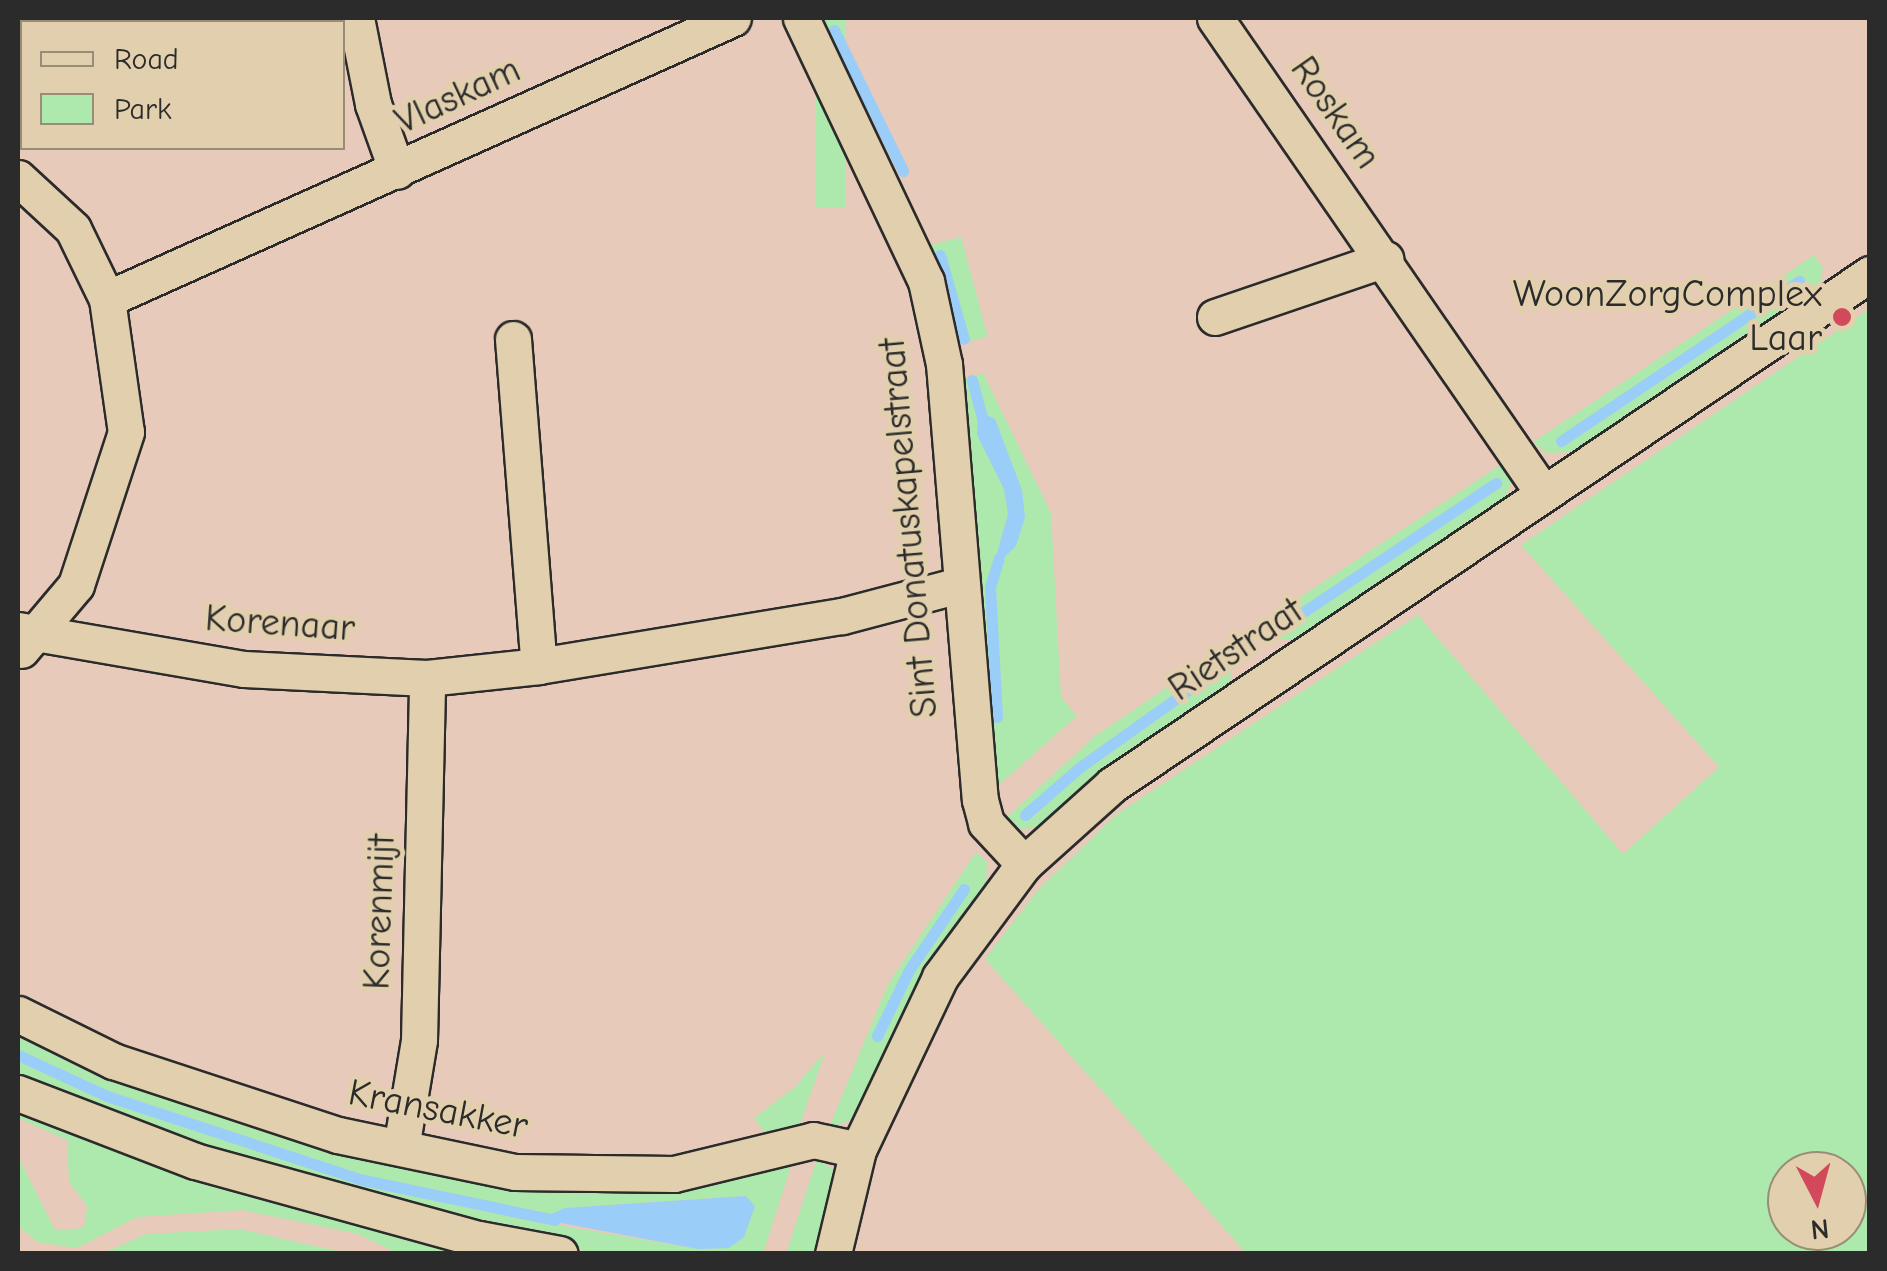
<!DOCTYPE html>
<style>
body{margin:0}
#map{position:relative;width:1887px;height:1271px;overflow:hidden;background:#e8caba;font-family:"Comic Neue",sans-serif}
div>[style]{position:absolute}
.green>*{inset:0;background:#ade8ad;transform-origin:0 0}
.water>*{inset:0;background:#9acdf7}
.stream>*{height:11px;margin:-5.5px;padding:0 5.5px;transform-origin:5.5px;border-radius:5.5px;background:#9acdf7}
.roads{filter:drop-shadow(2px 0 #2b2b2b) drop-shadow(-2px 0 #2b2b2b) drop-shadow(0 2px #2b2b2b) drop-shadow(0 -2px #2b2b2b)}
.minor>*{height:35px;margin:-17.5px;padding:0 17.5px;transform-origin:17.5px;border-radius:17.5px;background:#e2cfad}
.dots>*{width:28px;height:28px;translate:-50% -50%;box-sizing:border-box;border:5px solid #e2cfad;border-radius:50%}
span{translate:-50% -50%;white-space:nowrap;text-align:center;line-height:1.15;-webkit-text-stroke:10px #e2cfad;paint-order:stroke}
.street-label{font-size:38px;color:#2b2b2b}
.poi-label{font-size:38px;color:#2b2b2b}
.right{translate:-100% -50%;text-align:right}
.frame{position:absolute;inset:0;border:20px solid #2b2b2b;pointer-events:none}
.legend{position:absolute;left:20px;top:20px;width:325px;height:130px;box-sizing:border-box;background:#e2cfad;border:2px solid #998d79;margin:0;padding:12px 18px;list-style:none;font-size:30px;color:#2b2b2b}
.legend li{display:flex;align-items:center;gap:20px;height:50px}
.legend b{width:50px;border:2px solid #998d79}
.north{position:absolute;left:1767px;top:1151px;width:100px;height:100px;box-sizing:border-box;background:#e2cfad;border:2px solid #998d79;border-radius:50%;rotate:174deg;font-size:28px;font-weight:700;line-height:40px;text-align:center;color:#2b2b2b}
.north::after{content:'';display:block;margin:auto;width:35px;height:45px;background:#d1495b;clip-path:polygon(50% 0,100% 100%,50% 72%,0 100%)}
</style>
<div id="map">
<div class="green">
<div style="left:816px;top:18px;width:29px;height:190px"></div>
<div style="left:961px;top:237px;width:103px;height:36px;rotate:75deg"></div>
<div style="clip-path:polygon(1814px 255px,1823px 268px,1819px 289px,1576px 452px,1546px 453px,1533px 442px)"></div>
<div style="clip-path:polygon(evenodd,1869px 309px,1869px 1253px,1246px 1253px,985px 959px,1037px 891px,1117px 814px,1418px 615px,1623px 854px,1719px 767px,1521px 545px,1869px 309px,1787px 1171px,1847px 1171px,1847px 1231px,1787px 1231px,1787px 1171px)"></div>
<div style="clip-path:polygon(983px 373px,1051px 513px,1061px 697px,1077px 716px,993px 790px,959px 380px)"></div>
<div style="clip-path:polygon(1509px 459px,1515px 476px,1504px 499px,1293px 640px,1279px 639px,1267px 619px)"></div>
<div style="clip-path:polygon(1221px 651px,1232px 667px,1230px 682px,1105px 770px,1037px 828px,1019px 829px,1005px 819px,1095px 736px)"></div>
<div style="clip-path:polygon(976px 852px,987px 862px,986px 886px,892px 1038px,856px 1117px,828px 1130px,888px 984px)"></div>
<div style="clip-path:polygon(evenodd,18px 1029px,264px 1128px,412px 1171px,587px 1192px,676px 1187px,792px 1156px,790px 1169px,763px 1253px,599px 1253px,559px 1247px,180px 1142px,18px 1079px,18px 1029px,746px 1196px,744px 1237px,728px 1248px,698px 1249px,545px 1223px,565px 1208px,746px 1196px)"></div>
<div style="clip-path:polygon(825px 1052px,800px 1124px,767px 1135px,754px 1118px,795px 1087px)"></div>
<div style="clip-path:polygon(18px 1105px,162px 1164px,361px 1226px,480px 1253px,397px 1253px,358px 1234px,242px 1210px,137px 1217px,77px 1248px,37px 1242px,18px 1225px,18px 1156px,55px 1230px,84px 1228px,87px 1206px,69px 1182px,67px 1140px,18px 1118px)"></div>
<div style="clip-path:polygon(817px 1159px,837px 1172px,817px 1253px,786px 1254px)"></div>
<div style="clip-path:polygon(239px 1229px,346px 1253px,104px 1253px,146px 1234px)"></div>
</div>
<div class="water">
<div style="clip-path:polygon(978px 411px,995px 419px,1022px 490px,1025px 517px,1016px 546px,993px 568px,1008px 514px,1004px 489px,977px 435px)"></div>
<div style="clip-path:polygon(746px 1196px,755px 1206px,744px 1237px,729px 1248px,698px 1249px,540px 1219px,565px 1208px)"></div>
</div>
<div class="stream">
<div style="left:834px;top:30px;width:157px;rotate:63.9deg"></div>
<div style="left:940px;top:255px;width:87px;rotate:74.1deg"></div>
<div style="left:972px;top:380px;width:42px;rotate:75deg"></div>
<div style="left:1561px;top:441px;width:287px;rotate:-33.9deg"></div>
<div style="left:1281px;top:627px;width:259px;rotate:-33.8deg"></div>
<div style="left:997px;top:717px;width:130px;rotate:-93.1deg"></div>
<div style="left:990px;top:587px;width:30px;rotate:-73deg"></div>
<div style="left:1025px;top:815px;width:73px;rotate:-41.1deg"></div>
<div style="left:1080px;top:767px;width:169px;rotate:-35.4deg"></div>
<div style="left:877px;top:1036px;width:73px;rotate:-64.1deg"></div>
<div style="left:909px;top:970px;width:98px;rotate:-55.8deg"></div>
<div style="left:18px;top:1055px;width:98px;rotate:24.7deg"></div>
<div style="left:107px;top:1096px;width:265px;rotate:18.2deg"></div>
<div style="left:359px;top:1179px;width:200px;rotate:11.8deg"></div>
</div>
<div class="roads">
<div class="minor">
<div style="left:356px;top:18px;width:88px;rotate:78.8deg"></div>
<div style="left:373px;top:104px;width:71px;rotate:70.3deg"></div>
<div style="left:801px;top:18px;width:291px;rotate:64.6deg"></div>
<div style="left:926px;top:281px;width:85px;rotate:77.8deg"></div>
<div style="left:944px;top:364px;width:437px;rotate:85.3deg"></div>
<div style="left:980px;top:800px;width:24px;rotate:75deg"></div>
<div style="left:986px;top:823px;width:56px;rotate:47.2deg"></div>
<div style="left:1215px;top:18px;width:577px;rotate:55.37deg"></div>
<div style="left:18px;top:178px;width:75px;rotate:42.8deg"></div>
<div style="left:73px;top:229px;width:78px;rotate:64.1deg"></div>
<div style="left:107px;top:299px;width:134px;rotate:81.9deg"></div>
<div style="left:126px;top:432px;width:161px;rotate:108.1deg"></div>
<div style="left:76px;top:585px;width:85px;rotate:130.2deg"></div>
<div style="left:107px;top:299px;width:686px;rotate:-24.17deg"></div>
<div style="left:1215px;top:317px;width:180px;rotate:-18.8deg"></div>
<div style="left:513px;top:339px;width:328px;rotate:85.5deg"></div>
<div style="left:18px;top:630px;width:229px;rotate:9.8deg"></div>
<div style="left:244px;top:669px;width:183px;rotate:2.8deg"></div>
<div style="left:427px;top:678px;width:113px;rotate:-6.1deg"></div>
<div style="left:539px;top:666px;width:307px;rotate:-9.4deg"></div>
<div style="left:842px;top:616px;width:121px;rotate:-14.8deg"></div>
<div style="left:18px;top:1014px;width:106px;rotate:26.3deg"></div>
<div style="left:113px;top:1061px;width:237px;rotate:18.2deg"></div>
<div style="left:338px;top:1135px;width:181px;rotate:11.8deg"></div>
<div style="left:515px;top:1172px;width:159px;rotate:0.7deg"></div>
<div style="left:674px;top:1174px;width:143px;rotate:-13.7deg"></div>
<div style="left:813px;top:1140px;width:46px;rotate:12.5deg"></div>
<div style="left:18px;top:1093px;width:190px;rotate:21deg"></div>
<div style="left:195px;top:1161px;width:295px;rotate:15.4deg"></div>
<div style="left:479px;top:1239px;width:82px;rotate:10.5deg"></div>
<div style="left:401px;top:1148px;width:109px;rotate:-80.5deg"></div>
<div style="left:419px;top:1040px;width:362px;rotate:-88.7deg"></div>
<div style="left:833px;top:1254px;width:107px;rotate:-76.5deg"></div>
<div style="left:858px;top:1150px;width:191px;rotate:-64.6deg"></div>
<div style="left:940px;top:977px;width:141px;rotate:-53.4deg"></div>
<div style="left:1024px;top:864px;width:118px;rotate:-41.9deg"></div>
<div style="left:1112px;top:785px;width:914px;rotate:-33.99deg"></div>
</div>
</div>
<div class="dots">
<div style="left:1842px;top:317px;background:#d1495b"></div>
</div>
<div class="street-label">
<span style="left:458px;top:96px;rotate:-25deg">Vlaskam</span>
<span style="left:1335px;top:113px;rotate:55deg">Roskam</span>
<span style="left:909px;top:528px;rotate:-95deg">Sint Donatuskapelstraat</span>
<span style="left:280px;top:624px;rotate:4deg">Korenaar</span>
<span style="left:1236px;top:650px;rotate:-34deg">Rietstraat</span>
<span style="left:380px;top:912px;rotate:-88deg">Korenmijt</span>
<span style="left:438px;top:1110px;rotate:11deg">Kransakker</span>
</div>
<div class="poi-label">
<span class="right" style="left:1822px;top:317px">WoonZorgComplex<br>Laar</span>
</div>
<div class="frame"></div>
<ul class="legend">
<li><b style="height:12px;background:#e2cfad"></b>Road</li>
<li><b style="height:28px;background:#ade8ad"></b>Park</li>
</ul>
<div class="north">N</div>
</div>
